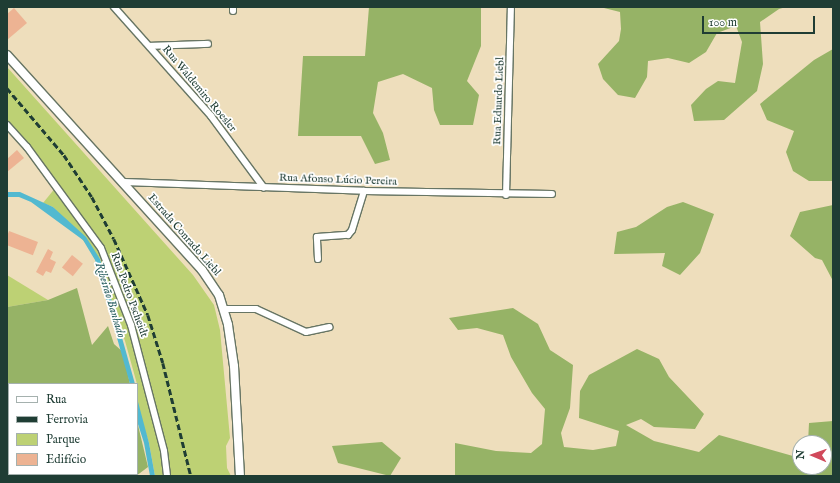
<!DOCTYPE html>
<meta charset="utf-8">
<style>
body{margin:0}
#map{position:relative;width:840px;height:483px;overflow:hidden;background:#eedebc;font-family:"IM FELL English",serif}
div>[style]{position:absolute}
.green>*{inset:0;background:#bdd174;transform-origin:0 0}
.forest>*{inset:0;background:#96b366}
.water>*{inset:0;background:#52b9d0}
.building>*{inset:0;background:#edb393;transform-origin:0 0}
.roads{filter:drop-shadow(1px 0 #677564) drop-shadow(-1px 0 #677564) drop-shadow(0 1px #677564) drop-shadow(0 -1px #677564)}
.minor>*{height:6px;margin:-3px;padding:0 3px;transform-origin:3px;border-radius:3px;background:#fff}
.secondary>*{height:8px;margin:-4px;padding:0 4px;transform-origin:4px;border-radius:4px;background:#fff}
.rail>*{height:2.5px;margin-top:-1.25px;transform-origin:0;background:repeating-linear-gradient(90deg,#1f3d34 0 6px,transparent 0 9px)}
span{translate:-50% -50%;white-space:nowrap;text-align:center;line-height:1.15;-webkit-text-stroke:3.5px #fff;paint-order:stroke}
.street-label{font-size:11px;color:#1f3d34}
.water-label{font-size:12px;color:#2e6263;font-style:italic}
.frame{position:absolute;inset:0;border:8px solid #1f3d34;pointer-events:none}
.legend{position:absolute;left:8px;top:383px;width:130px;height:92px;box-sizing:border-box;background:#fff;border:1px solid #a5b1ae;margin:0;padding:5px 7px;list-style:none;font-size:12px;color:#1f3d34}
.legend li{display:flex;align-items:center;gap:8px;height:20px}
.legend b{width:20px;border:1px solid #a5b1ae}
.north{position:absolute;left:792px;top:435px;width:40px;height:40px;box-sizing:border-box;background:#fff;border:1px solid #a5b1ae;border-radius:50%;rotate:272deg;font-size:11px;font-weight:700;line-height:16px;text-align:center;color:#1f3d34}
.north::after{content:'';display:block;margin:auto;width:14px;height:18px;background:#d1495b;clip-path:polygon(50% 0,100% 100%,50% 72%,0 100%)}
.scale{position:absolute;left:702px;top:16px;width:113px;height:18px;box-sizing:border-box;border:2px solid #1f3d34;border-top:0;padding-left:5px;font-size:12px;line-height:14px;white-space:nowrap;color:#1f3d34;-webkit-text-stroke:3px #fff;paint-order:stroke}
</style>
<div id="map">
<div class="green">
<div style="clip-path:polygon(7px 67px,193px 275px,214px 305px,220px 330px,230px 438px,226px 446px,227px 468px,231px 476px,155px 476px,149px 443px,137px 406px,137px 384px,125px 341px,110px 300px,100px 259px,53px 207px,43px 203px,56px 187px,7px 125px)"></div>
<div style="clip-path:polygon(7px 275px,48px 300px,7px 307px)"></div>
<div style="left:9px;top:474px;width:40px;height:3px"></div>
</div>
<div class="forest">
<div style="clip-path:polygon(369px 7px,481px 7px,481px 46px,467px 81px,479px 95px,473px 125px,440px 125px,434px 110px,432px 88px,403px 74px,378px 82px,373px 113px,383px 133px,390px 160px,375px 164px,361px 136px,298px 136px,303px 56px,365px 56px)"></div>
<div style="clip-path:polygon(600px 7px,786px 7px,779px 9px,760px 22px,763px 64px,757px 91px,724px 120px,694px 121px,691px 105px,706px 89px,718px 81px,735px 83px,742px 42px,736px 26px,717px 33px,706px 52px,689px 63px,668px 58px,648px 61px,647px 77px,635px 98px,618px 95px,603px 79px,598px 64px,619px 41px,621px 29px,620px 12px)"></div>
<div style="clip-path:polygon(833px 49px,833px 181px,809px 181px,793px 171px,786px 152px,794px 131px,767px 120px,760px 104px,814px 60px)"></div>
<div style="clip-path:polygon(683px 202px,714px 214px,700px 253px,680px 275px,662px 266px,665px 253px,614px 254px,617px 232px,636px 227px,667px 207px)"></div>
<div style="clip-path:polygon(833px 205px,833px 281px,822px 260px,815px 258px,790px 236px,800px 212px)"></div>
<div style="clip-path:polygon(77px 288px,92px 345px,108px 326px,114px 344px,123px 352px,130px 384px,9px 384px,9px 474px,7px 476px,7px 307px,48px 300px)"></div>
<div style="clip-path:polygon(513px 308px,538px 324px,550px 350px,573px 365px,570px 408px,561px 433px,564px 447px,593px 450px,616px 446px,619px 431px,579px 418px,580px 391px,589px 375px,637px 349px,659px 359px,669px 377px,704px 414px,695px 429px,654px 427px,641px 419px,626px 425px,654px 441px,699px 452px,719px 435px,800px 458px,800px 467px,824px 467px,824px 443px,808px 443px,809px 423px,833px 421px,833px 476px,455px 476px,455px 443px,496px 451px,531px 453px,542px 444px,545px 409px,532px 393px,511px 357px,503px 335px,477px 328px,458px 330px,449px 318px)"></div>
<div style="clip-path:polygon(137px 421px,148px 467px,136px 476px,49px 474px,137px 474px)"></div>
<div style="clip-path:polygon(382px 442px,401px 458px,390px 476px,338px 463px,332px 446px)"></div>
</div>
<div class="water">
<div style="clip-path:polygon(7px 192px,20px 192px,53px 207px,86px 237px,100px 259px,135px 384px,130px 384px,95px 260px,83px 240px,31px 202px,19px 197px,7px 197px)"></div>
<div style="clip-path:polygon(137px 398px,149px 443px,155px 476px,150px 476px,144px 443px,137px 421px)"></div>
</div>
<div class="building">
<div style="clip-path:polygon(14px 8px,27px 23px,7px 40px,7px 14px)"></div>
<div style="clip-path:polygon(17px 150px,24px 158px,7px 172px,7px 159px)"></div>
<div style="left:9px;top:231px;width:31px;height:14px;rotate:21deg"></div>
<div style="clip-path:polygon(48px 249px,53px 252px,50px 259px,56px 262px,51px 273px,46px 271px,43px 276px,36px 272px)"></div>
<div style="left:72px;top:255px;width:14px;height:16px;rotate:39deg"></div>
</div>
<div class="roads">
<div class="minor">
<div style="left:114px;top:7px;width:146px;rotate:48.3deg"></div>
<div style="left:211px;top:116px;width:89px;rotate:53.6deg"></div>
<div style="left:233px;top:11px;width:4px;rotate:-90deg"></div>
<div style="left:150px;top:46px;width:58px;rotate:-2deg"></div>
<div style="left:7px;top:125px;width:30px;rotate:48deg"></div>
<div style="left:27px;top:147px;width:125px;rotate:53.8deg"></div>
<div style="left:101px;top:248px;width:83px;rotate:68.7deg"></div>
<div style="left:131px;top:325px;width:130px;rotate:75.3deg"></div>
<div style="left:164px;top:451px;width:25px;rotate:83deg"></div>
<div style="left:124px;top:182px;width:240px;rotate:2.1deg"></div>
<div style="left:364px;top:191px;width:188px;rotate:0.9deg"></div>
<div style="left:506px;top:195px;width:188px;rotate:-88.5deg"></div>
<div style="left:318px;top:259px;width:22px;rotate:-93deg"></div>
<div style="left:317px;top:237px;width:31px;rotate:-4deg"></div>
<div style="left:348px;top:235px;width:6px;rotate:-51deg"></div>
<div style="left:352px;top:230px;width:41px;rotate:-72.9deg"></div>
<div style="left:224px;top:309px;width:32px"></div>
<div style="left:256px;top:309px;width:55px;rotate:24.7deg"></div>
<div style="left:306px;top:332px;width:24px;rotate:-12deg"></div>
</div>
<div class="secondary">
<div style="left:7px;top:55px;width:290px;rotate:47.8deg"></div>
<div style="left:202px;top:270px;width:30px;rotate:56deg"></div>
<div style="left:219px;top:295px;width:31px;rotate:73deg"></div>
<div style="left:228px;top:325px;width:41px;rotate:81.7deg"></div>
<div style="left:234px;top:366px;width:110px;rotate:86.9deg"></div>
</div>
</div>
<div class="rail">
<div style="left:7px;top:88px;width:88px;rotate:49.6deg"></div>
<div style="left:64px;top:155px;width:50px;rotate:56.3deg"></div>
<div style="left:92px;top:197px;width:47px;rotate:62.4deg"></div>
<div style="left:114px;top:239px;width:83px;rotate:65.9deg"></div>
<div style="left:148px;top:315px;width:50px;rotate:72.6deg"></div>
<div style="left:163px;top:363px;width:116px;rotate:76.1deg"></div>
</div>
<div class="street-label">
<span style="left:199px;top:89px;rotate:50deg">Rua Waldemiro Roesler</span>
<span style="left:499px;top:101px;rotate:-88deg">Rua Eduardo Liebl</span>
<span style="left:338px;top:180px;rotate:2deg">Rua Afonso Lúcio Pereira</span>
<span style="left:184px;top:235px;rotate:49deg">Estrada Conrado Liebl</span>
<span style="left:129px;top:295px;rotate:70deg">Rua Pedro Pscheidt</span>
</div>
<div class="water-label">
<span style="left:110px;top:300px;rotate:73deg">Ribeirão Banhado</span>
</div>
<div class="frame"></div>
<ul class="legend">
<li><b style="height:5px;background:#fff"></b>Rua</li>
<li><b style="height:5px;background:#1f3d34"></b>Ferrovia</li>
<li><b style="height:11px;background:#bdd174"></b>Parque</li>
<li><b style="height:11px;background:#edb393"></b>Edifício</li>
</ul>
<div class="north">N</div>
<div class="scale">100 m</div>
</div>
